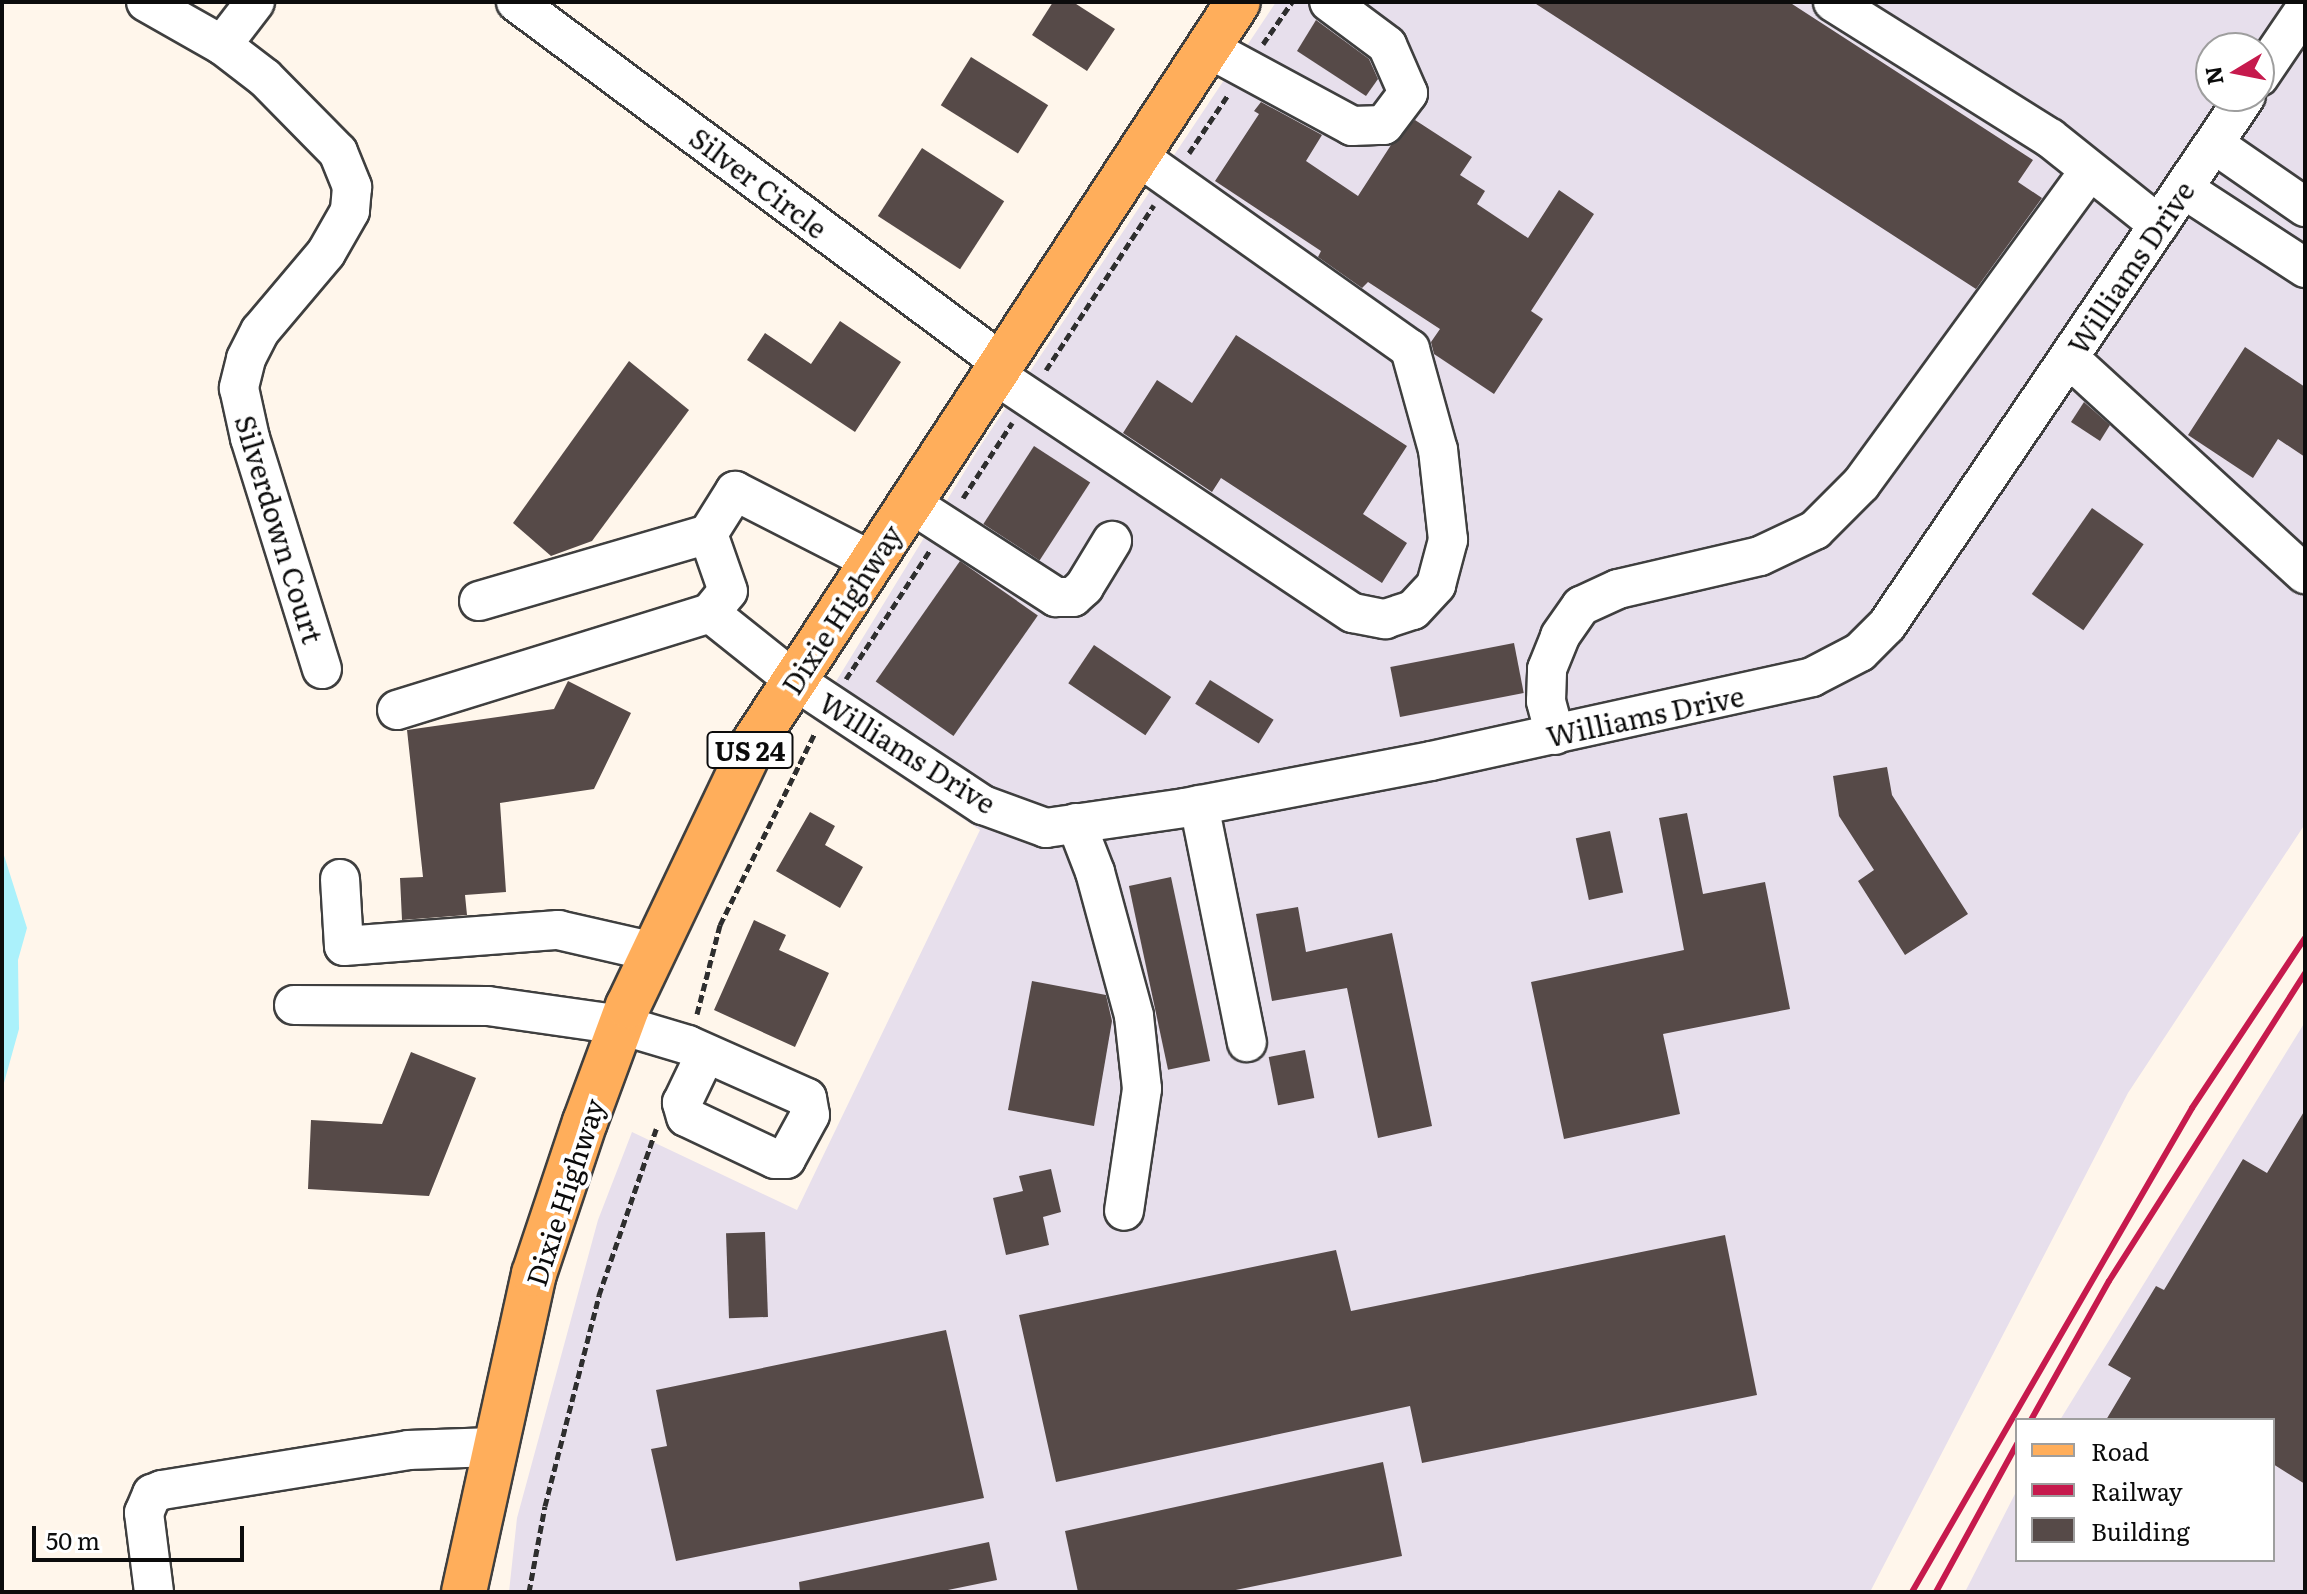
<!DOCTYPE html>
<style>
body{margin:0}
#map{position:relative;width:2307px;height:1594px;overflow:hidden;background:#fff6eb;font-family:Literata,serif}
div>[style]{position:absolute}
.industrial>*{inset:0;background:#e7dfec}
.water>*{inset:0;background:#abf1fb}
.building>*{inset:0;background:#564a48;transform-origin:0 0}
.path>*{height:5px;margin-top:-2.5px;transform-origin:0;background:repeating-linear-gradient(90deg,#2e2e2e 0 8px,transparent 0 12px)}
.roads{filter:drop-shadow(2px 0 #3f3f3f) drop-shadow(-2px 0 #3f3f3f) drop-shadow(0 2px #3f3f3f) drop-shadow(0 -2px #3f3f3f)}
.minor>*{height:38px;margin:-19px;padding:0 19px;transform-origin:19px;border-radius:19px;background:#fff}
.major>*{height:44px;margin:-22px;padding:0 22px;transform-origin:22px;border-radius:22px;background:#ffae5b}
.rail>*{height:6px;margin:-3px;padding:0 3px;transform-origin:3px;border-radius:3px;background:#c61a4d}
span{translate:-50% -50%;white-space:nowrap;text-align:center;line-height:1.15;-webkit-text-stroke:8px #fff;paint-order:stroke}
.shield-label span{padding:2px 6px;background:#fff;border:2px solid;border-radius:6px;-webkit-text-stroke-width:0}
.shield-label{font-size:26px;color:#0c0c0c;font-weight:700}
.street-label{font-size:28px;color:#0c0c0c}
.frame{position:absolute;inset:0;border:4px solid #0c0c0c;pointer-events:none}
.legend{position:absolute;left:2015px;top:1418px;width:260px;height:144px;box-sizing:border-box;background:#fff;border:2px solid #9e9e9e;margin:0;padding:10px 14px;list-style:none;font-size:24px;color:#0c0c0c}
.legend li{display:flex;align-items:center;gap:16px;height:40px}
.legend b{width:40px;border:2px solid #9e9e9e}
.north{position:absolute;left:2195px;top:32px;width:80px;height:80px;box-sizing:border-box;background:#fff;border:2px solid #9e9e9e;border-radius:50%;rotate:260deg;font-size:22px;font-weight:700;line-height:32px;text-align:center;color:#0c0c0c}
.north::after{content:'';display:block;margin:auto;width:28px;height:36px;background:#c61a4d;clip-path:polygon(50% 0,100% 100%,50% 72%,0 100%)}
.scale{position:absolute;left:32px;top:1526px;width:212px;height:36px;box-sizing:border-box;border:4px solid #0c0c0c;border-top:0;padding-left:10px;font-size:24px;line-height:28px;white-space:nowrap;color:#0c0c0c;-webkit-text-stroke:6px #fff;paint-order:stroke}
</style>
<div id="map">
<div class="industrial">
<div style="clip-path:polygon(evenodd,1276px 2px,2305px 2px,2305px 824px,2128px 1093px,1870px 1592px,509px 1592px,517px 1518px,598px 1220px,632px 1132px,797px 1210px,980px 830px,813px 719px,979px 448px,1276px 2px,2211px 48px,2259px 48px,2259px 96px,2211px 96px,2211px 48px)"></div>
<div style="clip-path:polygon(2305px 1022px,2305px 1592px,1965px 1592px,2017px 1490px,2017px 1560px,2273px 1560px,2273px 1420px,2060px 1420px)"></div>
</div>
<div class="water">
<div style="clip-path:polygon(2px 849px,27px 928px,18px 960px,19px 1029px,2px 1090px)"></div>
</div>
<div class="building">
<div style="clip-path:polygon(1053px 2px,1073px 2px,1115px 29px,1087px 71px,1032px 35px)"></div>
<div style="clip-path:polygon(1533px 2px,1789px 2px,2033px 160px,2018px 182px,2042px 198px,1976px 289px)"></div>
<div style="clip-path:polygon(1316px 20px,1369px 59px,1378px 79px,1366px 96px,1297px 51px)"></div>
<div style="left:971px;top:57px;width:91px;height:57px;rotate:32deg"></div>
<div style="clip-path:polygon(1261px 102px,1322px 135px,1306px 161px,1358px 196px,1391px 145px,1415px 120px,1472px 157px,1460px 175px,1485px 191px,1477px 204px,1528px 238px,1559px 190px,1594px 214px,1531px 311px,1543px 319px,1494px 394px,1434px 354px,1431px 342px,1440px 329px,1368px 282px,1362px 288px,1318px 257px,1321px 251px,1215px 181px,1259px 114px,1254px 111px)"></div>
<div style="left:922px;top:148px;width:98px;height:81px;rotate:33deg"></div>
<div style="clip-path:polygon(840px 321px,901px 362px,855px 432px,747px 360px,765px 333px,811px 364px)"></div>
<div style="clip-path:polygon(1236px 335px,1407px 446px,1363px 514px,1407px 543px,1382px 583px,1221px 478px,1212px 492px,1123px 433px,1157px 380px,1192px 403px)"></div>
<div style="clip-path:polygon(2245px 347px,2305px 387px,2305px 457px,2278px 439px,2253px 478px,2188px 435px)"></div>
<div style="clip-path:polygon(629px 361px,689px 410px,592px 541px,551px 556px,513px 523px)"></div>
<div style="clip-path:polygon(2084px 402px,2110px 425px,2100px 441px,2071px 422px)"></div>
<div style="left:1034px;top:446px;width:67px;height:93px;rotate:33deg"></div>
<div style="left:2092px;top:508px;width:63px;height:105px;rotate:35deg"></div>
<div style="left:960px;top:561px;width:95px;height:147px;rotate:35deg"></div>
<div style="left:1514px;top:643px;width:51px;height:126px;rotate:79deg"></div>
<div style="left:1094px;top:645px;width:93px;height:46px;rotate:34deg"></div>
<div style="left:1210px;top:680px;width:75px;height:28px;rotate:32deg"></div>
<div style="clip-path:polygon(568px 681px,631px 713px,594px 789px,500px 803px,506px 892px,465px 895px,467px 915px,402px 920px,400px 878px,423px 877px,407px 730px,554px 709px)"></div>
<div style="clip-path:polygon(1887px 767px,1892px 795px,1968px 914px,1905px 955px,1858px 881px,1874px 870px,1839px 816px,1833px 776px)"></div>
<div style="clip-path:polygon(810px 812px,835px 826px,825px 845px,863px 867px,840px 908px,776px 871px)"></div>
<div style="clip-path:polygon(1687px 813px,1703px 894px,1765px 882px,1790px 1009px,1663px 1034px,1680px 1114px,1564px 1139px,1531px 982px,1684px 950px,1659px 818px)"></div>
<div style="left:1610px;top:831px;width:63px;height:35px;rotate:78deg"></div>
<div style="left:1171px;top:877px;width:188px;height:43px;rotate:78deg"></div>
<div style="clip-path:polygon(1298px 907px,1306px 952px,1392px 933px,1432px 1126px,1378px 1138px,1347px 988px,1272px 1001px,1256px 914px)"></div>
<div style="clip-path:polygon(754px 920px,786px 935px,779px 950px,829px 973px,795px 1047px,714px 1010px)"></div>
<div style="clip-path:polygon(1032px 981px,1106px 995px,1112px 1021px,1094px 1126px,1008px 1110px)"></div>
<div style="left:1305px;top:1050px;width:49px;height:37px;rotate:79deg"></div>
<div style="clip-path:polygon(411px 1052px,476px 1078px,429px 1196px,308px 1189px,311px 1120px,382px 1124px)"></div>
<div style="clip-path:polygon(2305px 1110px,2305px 1484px,2273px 1464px,2273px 1420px,2106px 1420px,2131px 1378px,2108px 1365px,2156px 1286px,2164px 1290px,2243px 1159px,2267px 1173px)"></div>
<div style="clip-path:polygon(1051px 1169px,1061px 1212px,1043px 1217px,1049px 1245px,1006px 1255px,993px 1198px,1023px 1191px,1019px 1176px)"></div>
<div style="left:765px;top:1232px;width:85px;height:39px;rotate:88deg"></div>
<div style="clip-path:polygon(1725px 1235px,1757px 1395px,1422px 1463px,1410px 1406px,1056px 1482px,1019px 1315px,1336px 1250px,1351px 1311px)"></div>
<div style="clip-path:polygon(946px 1330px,984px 1498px,676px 1561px,651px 1449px,667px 1446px,656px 1390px)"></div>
<div style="clip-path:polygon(1383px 1462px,1402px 1556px,1226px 1592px,1078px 1592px,1065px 1531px)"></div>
<div style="clip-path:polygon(989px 1542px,997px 1580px,938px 1592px,800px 1592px,799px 1582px)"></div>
</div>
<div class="path">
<div style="left:1263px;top:44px;width:51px;rotate:-55.4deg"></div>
<div style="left:1189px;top:153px;width:70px;rotate:-56.1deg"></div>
<div style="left:1046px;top:370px;width:197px;rotate:-56.8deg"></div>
<div style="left:963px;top:498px;width:90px;rotate:-56.8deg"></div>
<div style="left:846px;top:679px;width:154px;rotate:-56.9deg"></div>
<div style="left:697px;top:1014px;width:92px;rotate:-75.5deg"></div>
<div style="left:720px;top:925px;width:214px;rotate:-63.7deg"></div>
<div style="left:529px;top:1592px;width:87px;rotate:-79.5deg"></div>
<div style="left:545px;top:1506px;width:218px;rotate:-75.6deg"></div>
<div style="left:599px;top:1295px;width:176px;rotate:-71deg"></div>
</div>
<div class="roads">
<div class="minor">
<div style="left:146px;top:2px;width:87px;rotate:29.5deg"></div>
<div style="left:222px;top:45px;width:54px;rotate:37.5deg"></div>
<div style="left:265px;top:78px;width:104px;rotate:45.4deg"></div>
<div style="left:338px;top:152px;width:38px;rotate:68deg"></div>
<div style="left:352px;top:187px;width:24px;rotate:95deg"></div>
<div style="left:350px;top:211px;width:48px;rotate:119.7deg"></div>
<div style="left:326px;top:253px;width:102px;rotate:130.2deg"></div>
<div style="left:260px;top:331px;width:31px;rotate:117deg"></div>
<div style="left:246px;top:359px;width:30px;rotate:104deg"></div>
<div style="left:239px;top:388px;width:51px;rotate:77.6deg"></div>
<div style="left:250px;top:438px;width:242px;rotate:72.7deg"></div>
<div style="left:516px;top:2px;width:604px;rotate:36.59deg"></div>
<div style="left:1833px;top:2px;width:256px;rotate:32.1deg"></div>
<div style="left:2050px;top:138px;width:139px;rotate:38.6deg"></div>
<div style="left:222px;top:45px;width:54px;rotate:-52.5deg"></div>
<div style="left:1208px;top:48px;width:164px;rotate:28.4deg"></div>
<div style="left:1352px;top:126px;width:32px;rotate:-2deg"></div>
<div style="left:1384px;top:125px;width:40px;rotate:-53deg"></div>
<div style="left:1408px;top:93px;width:52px;rotate:-113.6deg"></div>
<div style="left:1387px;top:45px;width:72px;rotate:-143.4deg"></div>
<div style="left:2259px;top:77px;width:82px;rotate:-55.9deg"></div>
<div style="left:2214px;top:144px;width:111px;rotate:34.7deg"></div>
<div style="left:2184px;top:189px;width:145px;rotate:33.1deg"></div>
<div style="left:2069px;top:358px;width:320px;rotate:42.5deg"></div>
<div style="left:994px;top:374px;width:431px;rotate:33.7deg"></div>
<div style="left:1353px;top:613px;width:33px;rotate:11deg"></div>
<div style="left:1385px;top:619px;width:29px;rotate:-18deg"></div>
<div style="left:1413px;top:610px;width:34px;rotate:-47deg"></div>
<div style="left:1436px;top:585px;width:47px;rotate:-75.1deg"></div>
<div style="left:1448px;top:540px;width:91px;rotate:-96.3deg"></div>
<div style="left:1438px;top:450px;width:105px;rotate:-105.5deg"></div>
<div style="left:1410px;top:349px;width:336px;rotate:-144.7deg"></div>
<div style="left:910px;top:503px;width:174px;rotate:32.8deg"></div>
<div style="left:1056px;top:597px;width:17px"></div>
<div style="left:1073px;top:597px;width:15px;rotate:-42deg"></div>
<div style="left:1084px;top:587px;width:54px;rotate:-58.7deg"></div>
<div style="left:479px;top:601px;width:239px;rotate:-16.3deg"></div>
<div style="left:710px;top:613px;width:28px;rotate:-51deg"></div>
<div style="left:728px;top:591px;width:60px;rotate:-109.3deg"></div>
<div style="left:708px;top:534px;width:51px;rotate:-57.9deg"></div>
<div style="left:735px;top:491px;width:154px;rotate:27.1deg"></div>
<div style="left:397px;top:710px;width:328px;rotate:-17.2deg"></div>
<div style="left:710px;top:613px;width:107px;rotate:38.6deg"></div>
<div style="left:794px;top:680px;width:227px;rotate:33.5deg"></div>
<div style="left:983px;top:805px;width:67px;rotate:20.1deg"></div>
<div style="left:1046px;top:828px;width:140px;rotate:-8.2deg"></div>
<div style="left:1185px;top:808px;width:250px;rotate:-10.8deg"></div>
<div style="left:1431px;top:761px;width:390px;rotate:-12.4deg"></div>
<div style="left:1812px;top:677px;width:54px;rotate:-27.5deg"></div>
<div style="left:1860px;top:652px;width:38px;rotate:-45deg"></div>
<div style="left:1887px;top:625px;width:639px;rotate:-55.84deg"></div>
<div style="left:1555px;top:735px;width:35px;rotate:-105deg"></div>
<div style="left:1546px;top:701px;width:32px;rotate:-88deg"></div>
<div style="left:1547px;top:669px;width:35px;rotate:-68deg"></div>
<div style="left:1560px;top:636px;width:37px;rotate:-55deg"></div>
<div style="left:1581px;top:606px;width:41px;rotate:-24.7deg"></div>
<div style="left:1618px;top:589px;width:146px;rotate:-13.1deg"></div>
<div style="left:1760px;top:556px;width:61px;rotate:-25.3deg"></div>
<div style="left:1815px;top:530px;width:65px;rotate:-45deg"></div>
<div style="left:1861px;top:484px;width:387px;rotate:-53.9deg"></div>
<div style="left:1199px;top:805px;width:242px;rotate:78.6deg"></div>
<div style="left:1076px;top:823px;width:53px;rotate:68.8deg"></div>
<div style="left:1095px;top:872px;width:149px;rotate:74.8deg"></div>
<div style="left:1134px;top:1016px;width:73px;rotate:83.7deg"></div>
<div style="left:1142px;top:1089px;width:123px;rotate:98.4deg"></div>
<div style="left:340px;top:879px;width:67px;rotate:86.6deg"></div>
<div style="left:344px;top:946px;width:215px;rotate:-4.3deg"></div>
<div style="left:558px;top:930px;width:98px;rotate:12.9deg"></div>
<div style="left:294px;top:1005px;width:194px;rotate:0.3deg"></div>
<div style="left:488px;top:1006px;width:134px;rotate:8.1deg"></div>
<div style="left:621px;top:1025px;width:70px;rotate:16.6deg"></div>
<div style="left:688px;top:1045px;width:130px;rotate:24deg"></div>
<div style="left:807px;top:1098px;width:17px;rotate:80deg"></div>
<div style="left:810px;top:1115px;width:50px;rotate:118.6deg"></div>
<div style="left:786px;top:1159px;width:11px;rotate:180deg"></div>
<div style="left:775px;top:1159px;width:98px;rotate:-154.7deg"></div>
<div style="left:686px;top:1117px;width:15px;rotate:-106deg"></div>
<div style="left:682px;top:1103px;width:53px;rotate:-64.4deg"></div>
<div style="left:154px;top:1592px;width:80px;rotate:-97.2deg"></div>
<div style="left:144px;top:1513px;width:21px;rotate:-67deg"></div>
<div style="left:152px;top:1494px;width:11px;rotate:-22deg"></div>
<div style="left:162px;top:1490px;width:249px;rotate:-9.2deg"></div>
<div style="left:408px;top:1450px;width:86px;rotate:-2deg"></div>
</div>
<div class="major">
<div style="left:464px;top:1592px;width:326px;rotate:-77.6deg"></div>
<div style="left:534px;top:1274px;width:160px;rotate:-71.5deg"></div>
<div style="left:585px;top:1122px;width:124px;rotate:-69.7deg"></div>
<div style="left:628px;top:1006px;width:290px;rotate:-64.5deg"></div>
<div style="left:753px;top:744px;width:886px;rotate:-56.83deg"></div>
</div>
</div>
<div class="rail">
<div style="left:2031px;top:1420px;width:159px;rotate:-60.7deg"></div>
<div style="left:2109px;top:1281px;width:365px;rotate:-57.5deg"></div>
<div style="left:1912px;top:1592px;width:559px;rotate:-59.95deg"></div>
<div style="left:2192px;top:1108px;width:204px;rotate:-56.4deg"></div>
<div style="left:1936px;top:1592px;width:169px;rotate:-61.3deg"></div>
</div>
<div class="shield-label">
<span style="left:750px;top:750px">US 24</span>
</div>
<div class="street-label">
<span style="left:759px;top:182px;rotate:37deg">Silver Circle</span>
<span style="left:2130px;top:267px;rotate:-56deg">Williams Drive</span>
<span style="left:280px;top:529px;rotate:73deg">Silverdown Court</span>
<span style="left:841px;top:609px;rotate:-57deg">Dixie Highway</span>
<span style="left:1645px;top:715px;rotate:-12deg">Williams Drive</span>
<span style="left:908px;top:752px;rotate:32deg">Williams Drive</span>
<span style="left:564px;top:1192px;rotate:-72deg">Dixie Highway</span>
</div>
<div class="frame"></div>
<ul class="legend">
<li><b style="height:10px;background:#ffae5b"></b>Road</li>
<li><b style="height:10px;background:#c61a4d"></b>Railway</li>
<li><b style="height:22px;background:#564a48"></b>Building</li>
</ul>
<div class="north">N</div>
<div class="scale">50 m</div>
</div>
